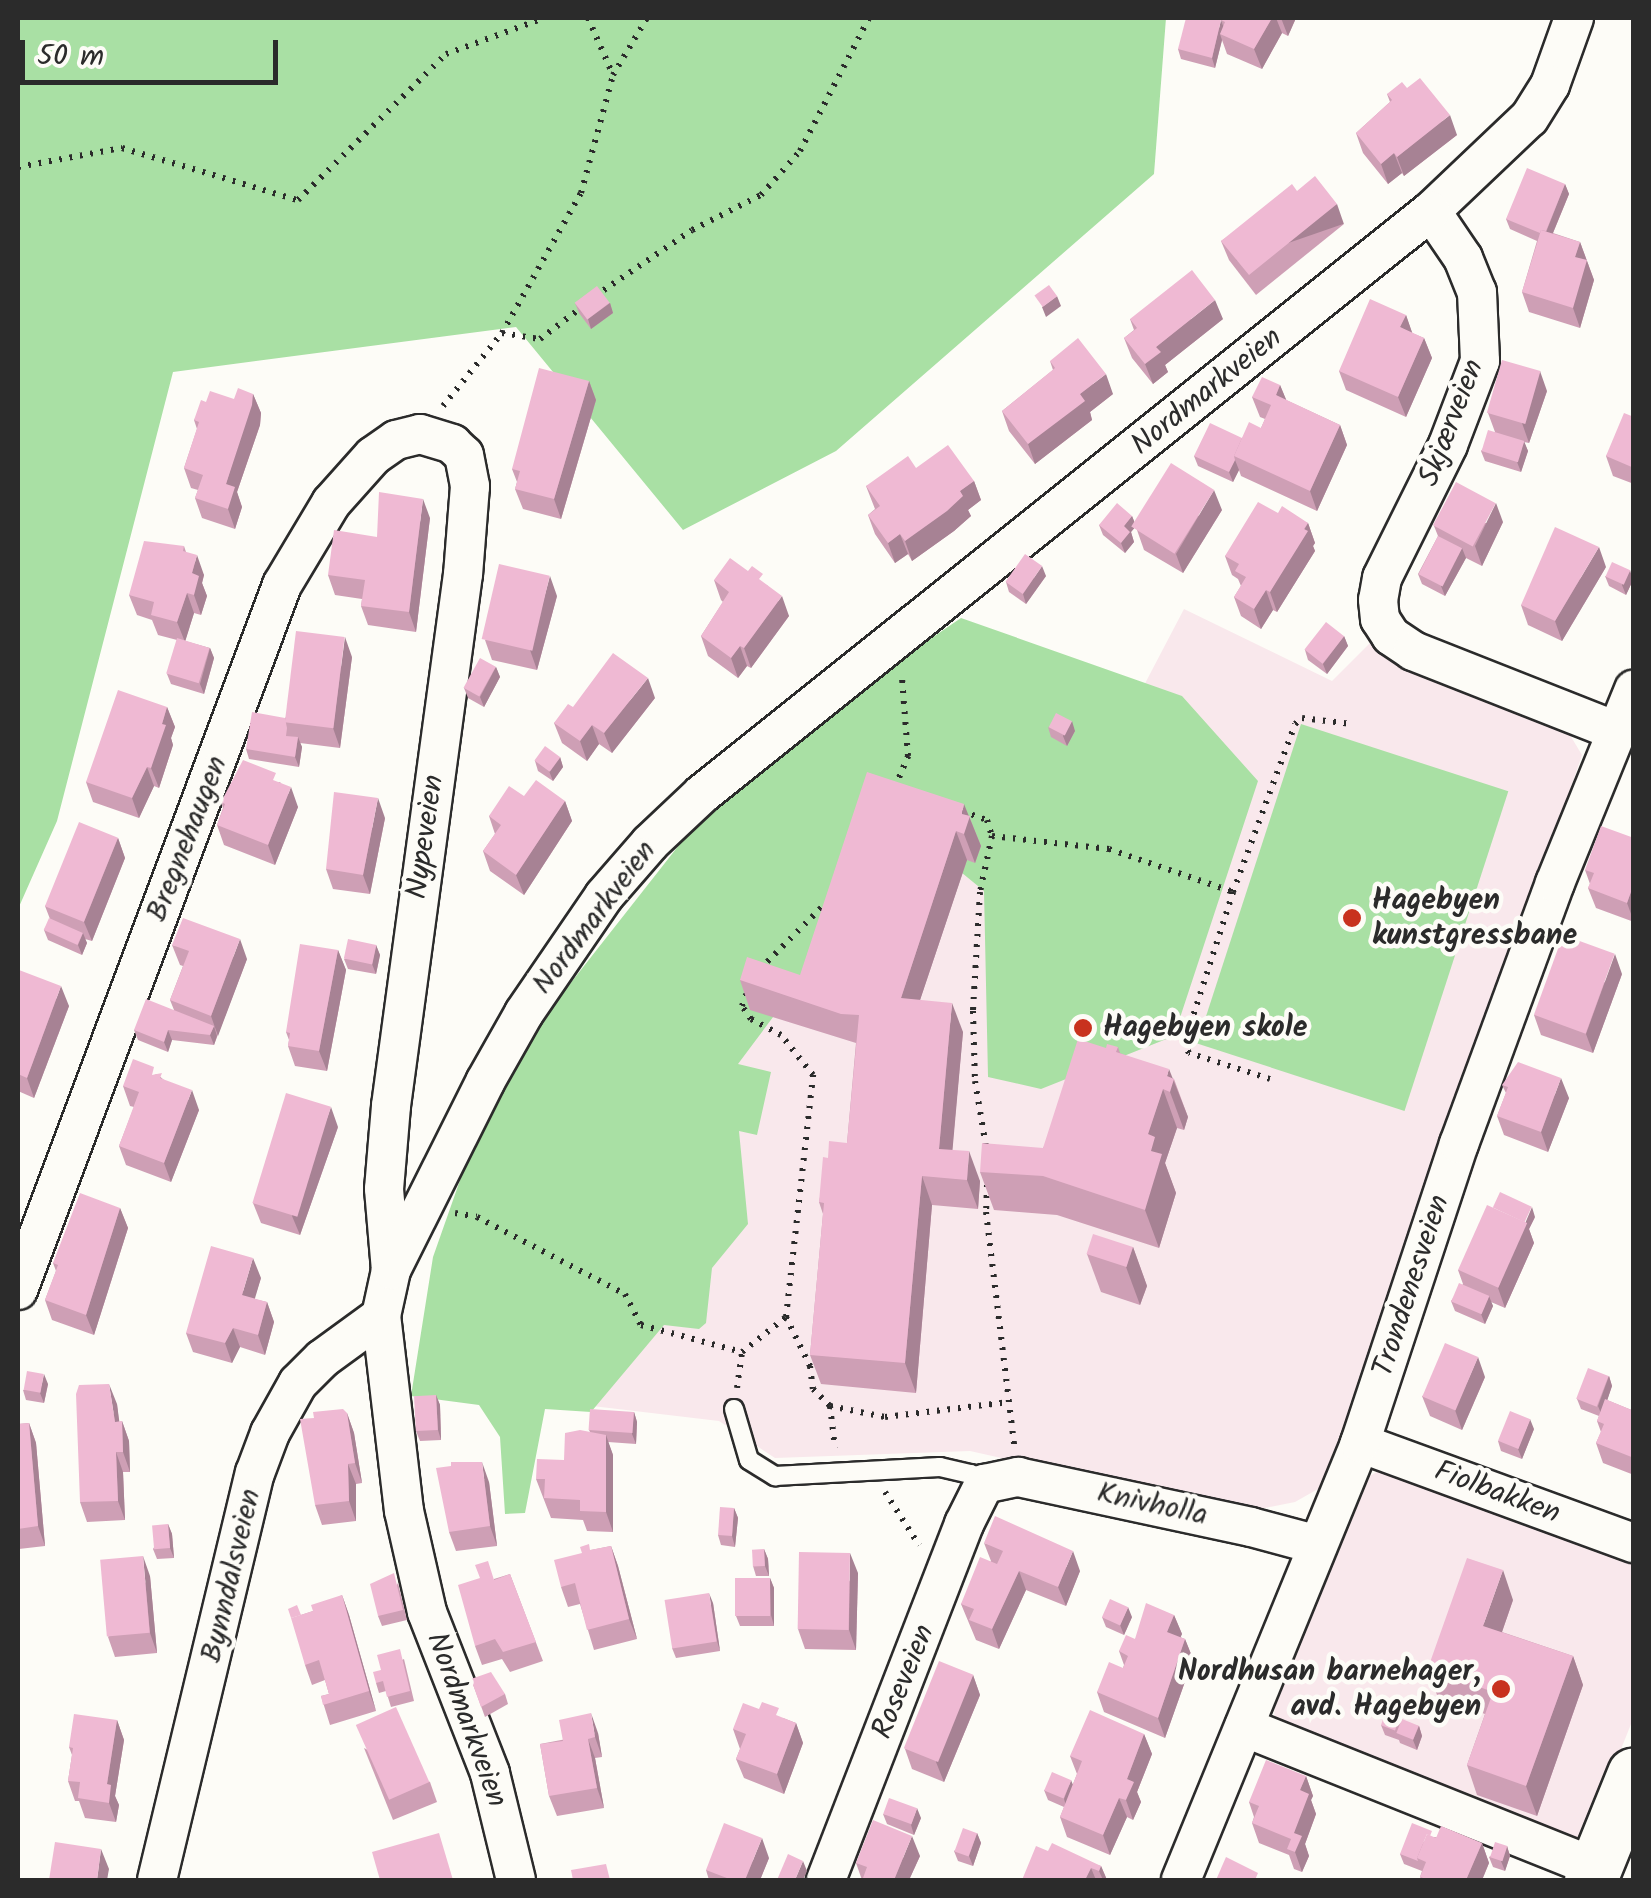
<!DOCTYPE html>
<meta charset="utf-8">
<style>
body{margin:0}
#map{position:relative;width:1651px;height:1898px;overflow:hidden;background:#fdfcf7;font-family:Kalam,sans-serif}
div>[style]{position:absolute}
.built>*{inset:0;background:#f9e8ec}
.green>*{inset:0;background:#a9e0a4;transform-origin:0 0}
.path>*{height:6px;margin-top:-3px;transform-origin:0;background:repeating-linear-gradient(90deg,#2b2b2b 0 2.5px,transparent 0 10.5px)}
.roads{filter:drop-shadow(2px 0 #2b2b2b) drop-shadow(-2px 0 #2b2b2b) drop-shadow(0 2px #2b2b2b) drop-shadow(0 -2px #2b2b2b)}
.service>*{height:18px;margin:-9px;padding:0 9px;transform-origin:9px;border-radius:9px;background:#fdfcf7}
.minor>*{height:38px;margin:-19px;padding:0 19px;transform-origin:19px;border-radius:19px;background:#fdfcf7}
.secondary>*{height:52px;margin:-26px;padding:0 26px;transform-origin:26px;border-radius:26px;background:#fdfcf7}
.wall>*{inset:0;background:#ce9fb5}
.shaded-wall>*{inset:0;background:#a78294;transform-origin:0 0}
.building>*{inset:0;background:#efb9d3;transform-origin:0 0}
.dots>*{width:28px;height:28px;translate:-50% -50%;box-sizing:border-box;border:5px solid #fdfcf7;border-radius:50%}
span{translate:-50% -50%;white-space:nowrap;text-align:center;line-height:1.15;-webkit-text-stroke:9px #fdfcf7;paint-order:stroke}
.street-label{font-size:30px;color:#2b2b2b}
.poi-label{font-size:30px;color:#2b2b2b;font-weight:700}
.left{translate:0 -50%;text-align:left}
.right{translate:-100% -50%;text-align:right}
.frame{position:absolute;inset:0;border:20px solid #2b2b2b;pointer-events:none}
.scale{position:absolute;left:20px;top:40px;width:258px;height:45px;box-sizing:border-box;border:5px solid #2b2b2b;border-top:0;padding-left:12px;font-size:30px;line-height:35px;white-space:nowrap;color:#2b2b2b;-webkit-text-stroke:8px #fdfcf7;paint-order:stroke}
</style>
<div id="map">
<div class="built">
<div style="clip-path:polygon(1184px 609px,1332px 681px,1376px 637px,1564px 725px,1582px 755px,1401px 1282px,1325px 1485px,1295px 1502px,1260px 1509px,1222px 1508px,970px 1451px,775px 1458px,719px 1421px,567px 1403px,703px 978px,1118px 735px)"></div>
<div style="clip-path:polygon(1390px 1473px,1633px 1557px,1633px 1719px,1594px 1817px,1575px 1840px,1274px 1723px,1275px 1695px,1364px 1479px,1377px 1472px)"></div>
</div>
<div class="green">
<div style="clip-path:polygon(18px 18px,1166px 18px,1154px 174px,836px 451px,683px 530px,516px 327px,173px 372px,57px 821px,18px 909px)"></div>
<div style="clip-path:polygon(961px 618px,1182px 696px,1258px 781px,1174px 1036px,1041px 1089px,988px 1077px,984px 891px,928px 845px,879px 875px,738px 1064px,771px 1072px,757px 1135px,739px 1131px,748px 1224px,712px 1268px,706px 1323px,699px 1329px,664px 1325px,591px 1412px,545px 1409px,525px 1513px,505px 1514px,500px 1437px,479px 1405px,411px 1396px,433px 1257px,496px 1078px,694px 826px,892px 665px)"></div>
<div style="left:1301px;top:724px;width:218px;height:336px;rotate:18deg"></div>
</div>
<div class="path">
<div style="left:588px;top:18px;width:62px;rotate:66.3deg"></div>
<div style="left:18px;top:167px;width:106px;rotate:-10.4deg"></div>
<div style="left:122px;top:148px;width:184px;rotate:16.5deg"></div>
<div style="left:298px;top:200px;width:208px;rotate:-44.6deg"></div>
<div style="left:446px;top:54px;width:104px;rotate:-20.2deg"></div>
<div style="left:595px;top:296px;width:117px;rotate:-34.2deg"></div>
<div style="left:692px;top:230px;width:77px;rotate:-26.9deg"></div>
<div style="left:761px;top:195px;width:59px;rotate:-48.4deg"></div>
<div style="left:800px;top:151px;width:150px;rotate:-62.6deg"></div>
<div style="left:502px;top:333px;width:38px;rotate:9deg"></div>
<div style="left:540px;top:339px;width:53px;rotate:-37.3deg"></div>
<div style="left:443px;top:406px;width:94px;rotate:-51.1deg"></div>
<div style="left:502px;top:333px;width:161px;rotate:-60.6deg"></div>
<div style="left:581px;top:193px;width:122px;rotate:-74.8deg"></div>
<div style="left:613px;top:75px;width:66px;rotate:-59.2deg"></div>
<div style="left:895px;top:787px;width:34px;rotate:-67deg"></div>
<div style="left:908px;top:756px;width:78px;rotate:-94.4deg"></div>
<div style="left:962px;top:811px;width:27px;rotate:20deg"></div>
<div style="left:987px;top:820px;width:17px;rotate:73deg"></div>
<div style="left:992px;top:836px;width:57px;rotate:102.1deg"></div>
<div style="left:980px;top:892px;width:119px;rotate:93.4deg"></div>
<div style="left:973px;top:1011px;width:70px;rotate:88.4deg"></div>
<div style="left:975px;top:1081px;width:67px;rotate:80.5deg"></div>
<div style="left:992px;top:836px;width:118px;rotate:6.3deg"></div>
<div style="left:1109px;top:849px;width:131px;rotate:19.1deg"></div>
<div style="left:760px;top:969px;width:93px;rotate:-45deg"></div>
<div style="left:1270px;top:1079px;width:85px;rotate:-162.2deg"></div>
<div style="left:1189px;top:1053px;width:10px;rotate:-119deg"></div>
<div style="left:1184px;top:1044px;width:160px;rotate:-72.1deg"></div>
<div style="left:1233px;top:892px;width:179px;rotate:-69.7deg"></div>
<div style="left:1295px;top:724px;width:9px;rotate:-41deg"></div>
<div style="left:1302px;top:718px;width:50px;rotate:6.8deg"></div>
<div style="left:987px;top:1185px;width:27px;rotate:92deg"></div>
<div style="left:986px;top:1212px;width:235px;rotate:83.1deg"></div>
<div style="left:455px;top:1213px;width:22px;rotate:10deg"></div>
<div style="left:477px;top:1217px;width:167px;rotate:27.5deg"></div>
<div style="left:625px;top:1294px;width:35px;rotate:63deg"></div>
<div style="left:641px;top:1325px;width:105px;rotate:15deg"></div>
<div style="left:786px;top:1317px;width:55px;rotate:63.9deg"></div>
<div style="left:810px;top:1366px;width:23px;rotate:83deg"></div>
<div style="left:813px;top:1389px;width:24px;rotate:45deg"></div>
<div style="left:830px;top:1406px;width:42px;rotate:83.2deg"></div>
<div style="left:737px;top:1388px;width:36px;rotate:-82deg"></div>
<div style="left:742px;top:1352px;width:56px;rotate:-38.5deg"></div>
<div style="left:786px;top:1317px;width:244px;rotate:-83.6deg"></div>
<div style="left:813px;top:1075px;width:51px;rotate:-128.7deg"></div>
<div style="left:781px;top:1035px;width:34px;rotate:-152deg"></div>
<div style="left:751px;top:1019px;width:16px;rotate:-125deg"></div>
<div style="left:742px;top:1006px;width:15px;rotate:-70deg"></div>
<div style="left:830px;top:1406px;width:56px;rotate:11.3deg"></div>
<div style="left:885px;top:1417px;width:125px;rotate:-6.9deg"></div>
<div style="left:885px;top:1492px;width:63px;rotate:57.3deg"></div>
</div>
<div class="roads">
<div class="service">
<div style="left:734px;top:1409px;width:53px;rotate:73.6deg"></div>
<div style="left:749px;top:1460px;width:31px;rotate:32deg"></div>
<div style="left:775px;top:1476px;width:165px;rotate:-3.1deg"></div>
<div style="left:940px;top:1467px;width:32px;rotate:13deg"></div>
<div style="left:971px;top:1474px;width:16px;rotate:38deg"></div>
</div>
<div class="minor">
<div style="left:1574px;top:18px;width:71px;rotate:109.7deg"></div>
<div style="left:1550px;top:85px;width:39px;rotate:122deg"></div>
<div style="left:1529px;top:118px;width:135px;rotate:136.5deg"></div>
<div style="left:1431px;top:211px;width:57px;rotate:55.8deg"></div>
<div style="left:1463px;top:258px;width:37px;rotate:68deg"></div>
<div style="left:1477px;top:292px;width:69px;rotate:87.5deg"></div>
<div style="left:1480px;top:361px;width:90px;rotate:110.9deg"></div>
<div style="left:1448px;top:445px;width:148px;rotate:116.4deg"></div>
<div style="left:1382px;top:578px;width:22px;rotate:100deg"></div>
<div style="left:1378px;top:600px;width:19px;rotate:84deg"></div>
<div style="left:1380px;top:619px;width:20px;rotate:57deg"></div>
<div style="left:1391px;top:636px;width:27px;rotate:34deg"></div>
<div style="left:1413px;top:651px;width:218px;rotate:21.5deg"></div>
<div style="left:18px;top:1290px;width:753px;rotate:-69.47deg"></div>
<div style="left:282px;top:585px;width:96px;rotate:-59.1deg"></div>
<div style="left:331px;top:503px;width:63px;rotate:-48.2deg"></div>
<div style="left:373px;top:456px;width:28px;rotate:-35deg"></div>
<div style="left:396px;top:440px;width:25px;rotate:-14deg"></div>
<div style="left:420px;top:434px;width:34px;rotate:17deg"></div>
<div style="left:452px;top:444px;width:16px;rotate:43deg"></div>
<div style="left:464px;top:455px;width:32px;rotate:79deg"></div>
<div style="left:470px;top:486px;width:88px;rotate:94.5deg"></div>
<div style="left:463px;top:574px;width:537px;rotate:97.71deg"></div>
<div style="left:391px;top:1106px;width:83px;rotate:94.8deg"></div>
<div style="left:384px;top:1189px;width:81px;rotate:85.1deg"></div>
<div style="left:1360px;top:1443px;width:292px;rotate:20.1deg"></div>
<div style="left:1244px;top:1727px;width:379px;rotate:21.8deg"></div>
<div style="left:157px;top:1880px;width:419px;rotate:-76.5deg"></div>
<div style="left:255px;top:1473px;width:43px;rotate:-69.4deg"></div>
<div style="left:270px;top:1433px;width:57px;rotate:-60.8deg"></div>
<div style="left:298px;top:1383px;width:34px;rotate:-45deg"></div>
<div style="left:322px;top:1359px;width:73px;rotate:-36.1deg"></div>
<div style="left:516px;top:1880px;width:110px;rotate:-103.7deg"></div>
<div style="left:490px;top:1773px;width:173px;rotate:-111.4deg"></div>
<div style="left:427px;top:1612px;width:104px;rotate:-102.8deg"></div>
<div style="left:404px;top:1511px;width:196px;rotate:-96.7deg"></div>
<div style="left:381px;top:1316px;width:47px;rotate:-77.7deg"></div>
<div style="left:391px;top:1270px;width:210px;rotate:-63.4deg"></div>
<div style="left:485px;top:1082px;width:79px;rotate:-60.5deg"></div>
<div style="left:524px;top:1013px;width:142px;rotate:-55.6deg"></div>
<div style="left:604px;top:896px;width:70px;rotate:-49deg"></div>
<div style="left:650px;top:843px;width:71px;rotate:-43.3deg"></div>
<div style="left:702px;top:794px;width:933px;rotate:-38.65deg"></div>
<div style="left:826px;top:1880px;width:382px;rotate:-68.8deg"></div>
<div style="left:964px;top:1524px;width:45px;rotate:-63.4deg"></div>
<div style="left:984px;top:1484px;width:35px;rotate:-12deg"></div>
<div style="left:1018px;top:1477px;width:238px;rotate:12.1deg"></div>
<div style="left:1251px;top:1527px;width:69px;rotate:15deg"></div>
<div style="left:1181px;top:1880px;width:472px;rotate:-67.7deg"></div>
<div style="left:1360px;top:1443px;width:315px;rotate:-71.7deg"></div>
<div style="left:1459px;top:1144px;width:278px;rotate:-69.8deg"></div>
<div style="left:1555px;top:883px;width:209px;rotate:-67.8deg"></div>
</div>
<div class="secondary">
<div style="left:1591px;top:1880px;width:114px;rotate:-67.9deg"></div>
</div>
</div>
<div class="wall">
<div style="clip-path:polygon(1222px 18px,1296px 18px,1288px 36px,1282px 33px,1262px 69px,1227px 54px,1222px 40px,1215px 68px,1181px 59px,1178px 49px,1223px 26px,1221px 20px)"></div>
<div style="clip-path:polygon(1407px 88px,1457px 135px,1404px 176px,1402px 173px,1388px 184px,1363px 153px,1356px 133px,1390px 102px,1387px 94px)"></div>
<div style="clip-path:polygon(1565px 184px,1569px 194px,1553px 233px,1580px 242px,1594px 280px,1580px 328px,1529px 312px,1522px 292px,1537px 241px,1510px 229px,1506px 219px)"></div>
<div style="clip-path:polygon(1297px 191px,1344px 224px,1256px 295px,1229px 260px,1221px 241px)"></div>
<div style="clip-path:polygon(575px 303px,610px 303px,613px 313px,591px 329px,579px 313px)"></div>
<div style="clip-path:polygon(1406px 315px,1412px 333px,1424px 338px,1432px 358px,1406px 417px,1346px 390px,1339px 371px)"></div>
<div style="clip-path:polygon(1130px 319px,1223px 319px,1165px 365px,1168px 372px,1153px 384px,1132px 358px,1124px 338px,1134px 330px)"></div>
<div style="clip-path:polygon(1050px 361px,1113px 394px,1090px 412px,1092px 420px,1035px 464px,1009px 431px,1002px 411px,1053px 370px)"></div>
<div style="clip-path:polygon(589px 381px,596px 400px,561px 519px,523px 509px,515px 489px,517px 482px,512px 469px)"></div>
<div style="clip-path:polygon(1280px 385px,1286px 400px,1340px 425px,1347px 445px,1317px 511px,1241px 476px,1239px 470px,1233px 482px,1198px 466px,1194px 456px,1242px 438px,1261px 428px,1265px 419px,1260px 417px,1252px 397px)"></div>
<div style="clip-path:polygon(1547px 391px,1529px 443px,1524px 442px,1528px 451px,1521px 472px,1485px 461px,1481px 451px,1495px 432px,1488px 413px)"></div>
<div style="clip-path:polygon(253px 394px,261px 413px,260px 425px,237px 492px,242px 507px,235px 529px,202px 518px,195px 498px,198px 490px,191px 488px,184px 468px,197px 429px,194px 420px,206px 402px,234px 399px)"></div>
<div style="clip-path:polygon(1634px 417px,1634px 484px,1613px 476px,1606px 456px)"></div>
<div style="clip-path:polygon(916px 468px,974px 481px,981px 500px,968px 510px,971px 516px,954px 531px,912px 561px,908px 554px,895px 563px,875px 534px,868px 515px,875px 509px,866px 486px)"></div>
<div style="clip-path:polygon(1222px 510px,1183px 573px,1144px 550px,1137px 530px)"></div>
<div style="clip-path:polygon(1278px 513px,1308px 523px,1315px 543px,1313px 546px,1315px 551px,1277px 612px,1273px 610px,1261px 629px,1241px 616px,1234px 597px,1241px 586px,1238px 579px,1232px 575px,1225px 556px)"></div>
<div style="clip-path:polygon(1132px 516px,1136px 526px,1131px 532px,1134px 542px,1125px 553px,1103px 535px,1099px 525px)"></div>
<div style="clip-path:polygon(430px 518px,416px 632px,368px 625px,361px 606px,362px 599px,335px 595px,328px 575px,377px 537px)"></div>
<div style="clip-path:polygon(1503px 522px,1482px 566px,1466px 558px,1445px 596px,1422px 584px,1418px 574px,1438px 536px,1434px 526px)"></div>
<div style="clip-path:polygon(184px 546px,186px 552px,204px 575px,202px 583px,207px 596px,201px 615px,194px 613px,185px 641px,210px 648px,214px 658px,204px 694px,171px 684px,167px 674px,177px 640px,158px 635px,152px 620px,137px 615px,129px 595px)"></div>
<div style="clip-path:polygon(1606px 567px,1562px 641px,1528px 625px,1521px 605px)"></div>
<div style="clip-path:polygon(1046px 576px,1026px 604px,1009px 592px,1006px 582px)"></div>
<div style="clip-path:polygon(1605px 576px,1633px 580px,1626px 595px,1609px 586px)"></div>
<div style="clip-path:polygon(714px 580px,767px 585px,789px 616px,751px 668px,747px 666px,738px 678px,708px 656px,701px 636px,723px 602px,721px 600px)"></div>
<div style="clip-path:polygon(557px 596px,537px 670px,492px 660px,485px 640px)"></div>
<div style="clip-path:polygon(1344px 636px,1348px 646px,1327px 674px,1308px 660px,1305px 650px)"></div>
<div style="clip-path:polygon(352px 657px,340px 748px,300px 743px,302px 747px,299px 767px,249px 759px,246px 749px,285px 718px)"></div>
<div style="clip-path:polygon(496px 667px,500px 677px,484px 707px,468px 698px,464px 688px)"></div>
<div style="clip-path:polygon(655px 698px,612px 753px,599px 744px,587px 761px,562px 743px,554px 723px,573px 707px)"></div>
<div style="clip-path:polygon(167px 707px,175px 727px,171px 738px,173px 745px,159px 788px,154px 786px,139px 818px,93px 802px,86px 782px)"></div>
<div style="clip-path:polygon(1048px 727px,1075px 731px,1067px 746px,1051px 737px)"></div>
<div style="clip-path:polygon(560px 757px,563px 767px,553px 781px,538px 771px,535px 761px)"></div>
<div style="clip-path:polygon(280px 782px,298px 807px,275px 865px,224px 845px,217px 825px,223px 808px,221px 802px)"></div>
<div style="clip-path:polygon(524px 796px,565px 801px,572px 821px,524px 895px,490px 871px,483px 851px,495px 834px,489px 816px)"></div>
<div style="clip-path:polygon(969px 816px,981px 846px,975px 863px,967px 860px,920px 1000px,963px 1032px,952px 1150px,980px 1181px,978px 1209px,932px 1205px,916px 1393px,821px 1384px,810px 1355px,823px 1214px,819px 1202px,828px 1158px,847px 1143px,856px 1043px,750px 1010px,740px 980px,800px 975px)"></div>
<div style="clip-path:polygon(385px 818px,370px 894px,333px 889px,326px 869px)"></div>
<div style="clip-path:polygon(118px 838px,125px 858px,92px 941px,85px 939px,87px 943px,82px 955px,48px 940px,44px 930px,50px 919px,45px 906px)"></div>
<div style="clip-path:polygon(1634px 838px,1634px 922px,1596px 908px,1588px 888px,1590px 884px,1585px 870px)"></div>
<div style="clip-path:polygon(172px 945px,247px 959px,214px 1045px,172px 1040px,168px 1052px,138px 1040px,134px 1030px,174px 1010px,170px 1000px,183px 966px,180px 965px)"></div>
<div style="clip-path:polygon(376px 945px,380px 955px,376px 974px,348px 969px,344px 959px)"></div>
<div style="clip-path:polygon(338px 950px,346px 970px,327px 1071px,295px 1066px,288px 1046px,289px 1040px,286px 1032px)"></div>
<div style="clip-path:polygon(1622px 974px,1593px 1053px,1541px 1035px,1534px 1015px)"></div>
<div style="clip-path:polygon(18px 975px,69px 1006px,34px 1098px,18px 1091px)"></div>
<div style="clip-path:polygon(1118px 1047px,1120px 1053px,1174px 1079px,1188px 1117px,1184px 1130px,1177px 1128px,1165px 1163px,1176px 1193px,1159px 1248px,1057px 1215px,994px 1210px,980px 1172px,1043px 1148px,1106px 1048px)"></div>
<div style="clip-path:polygon(157px 1074px,199px 1110px,171px 1182px,126px 1165px,119px 1146px,134px 1107px,130px 1106px,123px 1086px)"></div>
<div style="clip-path:polygon(1502px 1085px,1569px 1098px,1548px 1152px,1504px 1135px,1497px 1116px,1506px 1093px)"></div>
<div style="clip-path:polygon(338px 1127px,300px 1235px,261px 1223px,253px 1203px)"></div>
<div style="clip-path:polygon(120px 1208px,128px 1228px,94px 1335px,52px 1320px,45px 1300px,56px 1271px,53px 1263px)"></div>
<div style="clip-path:polygon(1535px 1217px,1529px 1229px,1534px 1243px,1505px 1308px,1491px 1302px,1493px 1306px,1485px 1324px,1455px 1311px,1451px 1301px,1463px 1284px,1458px 1270px)"></div>
<div style="clip-path:polygon(1133px 1247px,1147px 1286px,1140px 1305px,1101px 1292px,1087px 1254px)"></div>
<div style="clip-path:polygon(261px 1278px,254px 1299px,267px 1302px,274px 1322px,265px 1355px,240px 1347px,232px 1363px,193px 1352px,186px 1333px)"></div>
<div style="clip-path:polygon(1609px 1376px,1612px 1386px,1607px 1400px,1634px 1411px,1634px 1475px,1603px 1463px,1596px 1443px,1601px 1432px,1597px 1421px,1599px 1416px,1581px 1409px,1577px 1399px)"></div>
<div style="clip-path:polygon(1485px 1377px,1462px 1430px,1430px 1416px,1422px 1396px)"></div>
<div style="clip-path:polygon(48px 1384px,44px 1403px,26px 1400px,23px 1390px)"></div>
<div style="clip-path:polygon(436px 1395px,440px 1405px,441px 1440px,420px 1441px,416px 1431px)"></div>
<div style="clip-path:polygon(117px 1404px,119px 1422px,122px 1421px,129px 1441px,130px 1472px,123px 1472px,125px 1520px,87px 1522px,80px 1502px)"></div>
<div style="clip-path:polygon(634px 1412px,637px 1422px,636px 1444px,608px 1442px,613px 1455px,613px 1532px,587px 1531px,583px 1520px,551px 1518px,536px 1479px,564px 1460px,590px 1432px,589px 1430px)"></div>
<div style="clip-path:polygon(347px 1413px,354px 1433px,362px 1483px,356px 1484px,356px 1521px,322px 1525px,315px 1505px)"></div>
<div style="clip-path:polygon(29px 1423px,36px 1443px,45px 1546px,19px 1549px,18px 1545px,18px 1424px)"></div>
<div style="clip-path:polygon(1534px 1429px,1522px 1459px,1501px 1451px,1498px 1441px)"></div>
<div style="clip-path:polygon(451px 1466px,489px 1482px,497px 1546px,456px 1551px,449px 1532px)"></div>
<div style="clip-path:polygon(734px 1508px,738px 1518px,735px 1547px,721px 1545px,718px 1535px)"></div>
<div style="clip-path:polygon(168px 1524px,172px 1534px,174px 1558px,157px 1559px,153px 1549px)"></div>
<div style="clip-path:polygon(984px 1543px,1080px 1571px,1066px 1606px,1026px 1590px,999px 1649px,976px 1640px,961px 1604px,991px 1561px)"></div>
<div style="clip-path:polygon(611px 1546px,618px 1566px,637px 1639px,594px 1650px,580px 1604px,568px 1607px,561px 1587px,591px 1550px)"></div>
<div style="clip-path:polygon(764px 1549px,768px 1559px,769px 1576px,756px 1576px,753px 1566px)"></div>
<div style="clip-path:polygon(858px 1573px,856px 1650px,805px 1649px,798px 1629px)"></div>
<div style="clip-path:polygon(510px 1574px,543px 1661px,510px 1672px,502px 1659px,482px 1665px,475px 1646px,494px 1579px)"></div>
<div style="clip-path:polygon(150px 1576px,157px 1653px,115px 1657px,108px 1637px)"></div>
<div style="clip-path:polygon(770px 1578px,774px 1588px,774px 1626px,740px 1626px,736px 1616px)"></div>
<div style="clip-path:polygon(398px 1583px,407px 1620px,382px 1626px,378px 1616px)"></div>
<div style="clip-path:polygon(342px 1595px,349px 1615px,376px 1711px,330px 1725px,321px 1696px,329px 1694px,325px 1680px,312px 1685px,305px 1665px,301px 1615px,313px 1611px)"></div>
<div style="clip-path:polygon(1513px 1600px,1502px 1632px,1573px 1656px,1583px 1685px,1537px 1816px,1477px 1795px,1467px 1765px,1485px 1714px,1438px 1698px,1428px 1668px)"></div>
<div style="clip-path:polygon(713px 1603px,720px 1651px,676px 1658px,672px 1648px)"></div>
<div style="clip-path:polygon(1174px 1615px,1182px 1634px,1180px 1637px,1185px 1639px,1193px 1659px,1165px 1738px,1104px 1712px,1097px 1692px,1123px 1668px,1124px 1665px,1119px 1651px,1135px 1639px)"></div>
<div style="clip-path:polygon(1102px 1617px,1132px 1617px,1124px 1635px,1106px 1627px)"></div>
<div style="clip-path:polygon(404px 1659px,414px 1701px,391px 1707px,386px 1691px,379px 1693px,376px 1683px,381px 1670px)"></div>
<div style="clip-path:polygon(973px 1675px,980px 1695px,944px 1782px,912px 1769px,905px 1749px)"></div>
<div style="clip-path:polygon(471px 1679px,505px 1694px,508px 1704px,485px 1717px)"></div>
<div style="clip-path:polygon(783px 1718px,796px 1723px,803px 1743px,784px 1794px,744px 1778px,736px 1759px,740px 1749px,733px 1729px)"></div>
<div style="clip-path:polygon(1399px 1719px,1401px 1723px,1419px 1726px,1422px 1736px,1417px 1750px,1400px 1743px,1399px 1740px,1385px 1735px,1381px 1725px)"></div>
<div style="clip-path:polygon(117px 1720px,124px 1740px,115px 1796px,119px 1805px,116px 1822px,85px 1818px,79px 1801px,75px 1801px,68px 1781px,72px 1755px,69px 1747px)"></div>
<div style="clip-path:polygon(598px 1733px,602px 1757px,595px 1758px,604px 1808px,557px 1816px,549px 1796px,540px 1744px)"></div>
<div style="clip-path:polygon(1144px 1734px,1152px 1754px,1137px 1792px,1141px 1802px,1133px 1820px,1127px 1817px,1110px 1855px,1067px 1837px,1060px 1817px,1064px 1807px,1048px 1800px,1044px 1790px,1073px 1784px,1077px 1774px,1070px 1756px)"></div>
<div style="clip-path:polygon(364px 1748px,430px 1782px,437px 1802px,393px 1820px)"></div>
<div style="clip-path:polygon(1306px 1776px,1313px 1796px,1311px 1800px,1316px 1814px,1305px 1844px,1309px 1856px,1302px 1872px,1294px 1869px,1289px 1855px,1259px 1843px,1252px 1823px,1254px 1817px,1249px 1802px)"></div>
<div style="clip-path:polygon(883px 1814px,921px 1818px,914px 1835px,887px 1824px)"></div>
<div style="clip-path:polygon(977px 1833px,981px 1843px,973px 1866px,958px 1861px,954px 1851px)"></div>
<div style="clip-path:polygon(1434px 1837px,1482px 1843px,1489px 1863px,1482px 1880px,1422px 1880px,1420px 1877px,1422px 1871px,1404px 1864px,1400px 1854px)"></div>
<div style="clip-path:polygon(1507px 1846px,1510px 1856px,1505px 1871px,1493px 1867px,1489px 1857px)"></div>
<div style="clip-path:polygon(1048px 1851px,1101px 1866px,1107px 1880px,1022px 1880px)"></div>
<div style="clip-path:polygon(920px 1856px,909px 1880px,862px 1880px,856px 1863px)"></div>
<div style="clip-path:polygon(769px 1858px,760px 1880px,709px 1880px,706px 1870px)"></div>
</div>
<div class="shaded-wall">
<div style="clip-path:polygon(1272px 18px,1276px 18px,1282px 33px,1262px 69px,1254px 49px)"></div>
<div style="clip-path:polygon(1281px 18px,1296px 18px,1288px 36px)"></div>
<div style="clip-path:polygon(1221px 20px,1225px 30px,1220px 34px,1222px 40px,1215px 68px,1212px 58px)"></div>
<div style="clip-path:polygon(1450px 115px,1457px 135px,1404px 176px,1397px 157px)"></div>
<div style="clip-path:polygon(1394px 153px,1402px 173px,1388px 184px,1381px 164px)"></div>
<div style="clip-path:polygon(1565px 184px,1569px 194px,1548px 245px,1545px 235px)"></div>
<div style="left:1337px;top:204px;width:21px;height:113px;rotate:71deg"></div>
<div style="clip-path:polygon(1580px 242px,1594px 280px,1580px 328px,1573px 308px,1575px 257px)"></div>
<div style="clip-path:polygon(1057px 296px,1061px 306px,1046px 317px,1042px 307px)"></div>
<div style="clip-path:polygon(1215px 300px,1223px 319px,1165px 365px,1168px 372px,1153px 384px,1145px 364px,1156px 347px)"></div>
<div style="clip-path:polygon(610px 303px,613px 313px,591px 329px,588px 319px)"></div>
<div style="clip-path:polygon(1406px 315px,1413px 335px,1400px 327px)"></div>
<div style="clip-path:polygon(1424px 338px,1432px 358px,1406px 417px,1398px 397px)"></div>
<div style="clip-path:polygon(1540px 371px,1547px 391px,1529px 443px,1522px 423px)"></div>
<div style="clip-path:polygon(1106px 374px,1113px 394px,1090px 412px,1092px 420px,1035px 464px,1028px 444px,1080px 394px)"></div>
<div style="clip-path:polygon(589px 381px,596px 400px,561px 519px,554px 499px)"></div>
<div style="clip-path:polygon(1280px 385px,1288px 404px,1276px 395px)"></div>
<div style="clip-path:polygon(253px 394px,261px 413px,260px 425px,237px 492px,242px 507px,235px 529px,228px 509px,226px 484px)"></div>
<div style="clip-path:polygon(1340px 425px,1347px 445px,1317px 511px,1310px 491px)"></div>
<div style="clip-path:polygon(1524px 441px,1528px 451px,1521px 472px,1517px 462px)"></div>
<div style="clip-path:polygon(1235px 460px,1239px 470px,1233px 482px,1229px 472px)"></div>
<div style="clip-path:polygon(974px 481px,981px 500px,968px 510px,971px 516px,954px 531px,912px 561px,905px 541px,960px 491px)"></div>
<div style="clip-path:polygon(1214px 490px,1222px 510px,1183px 573px,1176px 554px)"></div>
<div style="clip-path:polygon(423px 499px,430px 518px,416px 632px,409px 612px)"></div>
<div style="clip-path:polygon(1496px 503px,1503px 522px,1482px 566px,1475px 546px)"></div>
<div style="clip-path:polygon(1132px 516px,1136px 526px,1131px 532px,1134px 542px,1125px 553px,1121px 543px,1124px 526px)"></div>
<div style="clip-path:polygon(1308px 523px,1315px 543px,1313px 546px,1315px 551px,1277px 612px,1270px 592px)"></div>
<div style="clip-path:polygon(900px 534px,908px 554px,895px 563px,888px 543px)"></div>
<div style="clip-path:polygon(1599px 547px,1606px 567px,1562px 641px,1555px 621px)"></div>
<div style="clip-path:polygon(1462px 548px,1466px 558px,1445px 596px,1441px 586px)"></div>
<div style="clip-path:polygon(197px 555px,204px 575px,202px 583px,207px 596px,201px 615px,194px 595px,192px 573px)"></div>
<div style="clip-path:polygon(1042px 566px,1046px 576px,1026px 604px,1023px 594px)"></div>
<div style="clip-path:polygon(1630px 570px,1633px 580px,1626px 595px,1622px 585px)"></div>
<div style="clip-path:polygon(550px 576px,557px 596px,537px 670px,530px 650px)"></div>
<div style="clip-path:polygon(1266px 590px,1273px 610px,1261px 629px,1254px 609px)"></div>
<div style="clip-path:polygon(187px 593px,194px 613px,185px 642px,177px 622px)"></div>
<div style="clip-path:polygon(782px 596px,789px 616px,751px 668px,744px 648px)"></div>
<div style="clip-path:polygon(1344px 636px,1348px 646px,1327px 674px,1323px 664px)"></div>
<div style="clip-path:polygon(345px 637px,352px 657px,340px 748px,333px 728px)"></div>
<div style="clip-path:polygon(740px 646px,747px 666px,738px 678px,731px 658px)"></div>
<div style="clip-path:polygon(210px 648px,214px 658px,204px 694px,200px 684px)"></div>
<div style="clip-path:polygon(496px 667px,500px 677px,484px 707px,480px 697px)"></div>
<div style="clip-path:polygon(648px 678px,655px 698px,612px 753px,604px 733px)"></div>
<div style="clip-path:polygon(167px 707px,175px 727px,171px 738px,173px 745px,159px 788px,151px 768px,162px 724px)"></div>
<div style="clip-path:polygon(1072px 721px,1075px 731px,1067px 746px,1063px 736px)"></div>
<div style="clip-path:polygon(592px 725px,599px 744px,587px 761px,580px 741px)"></div>
<div style="clip-path:polygon(298px 737px,302px 747px,299px 767px,295px 757px)"></div>
<div style="clip-path:polygon(560px 757px,563px 767px,553px 781px,549px 771px)"></div>
<div style="clip-path:polygon(147px 767px,154px 786px,139px 818px,132px 798px)"></div>
<div style="clip-path:polygon(291px 787px,298px 807px,275px 865px,268px 845px)"></div>
<div style="clip-path:polygon(378px 798px,385px 818px,370px 894px,363px 875px)"></div>
<div style="clip-path:polygon(565px 801px,572px 821px,524px 895px,516px 875px)"></div>
<div style="clip-path:polygon(964px 804px,981px 846px,975px 863px,964px 834px,962px 814px)"></div>
<div style="clip-path:polygon(956px 831px,967px 860px,911px 1027px,901px 998px)"></div>
<div style="clip-path:polygon(118px 838px,125px 858px,92px 941px,84px 922px)"></div>
<div style="clip-path:polygon(1632px 889px,1634px 893px,1634px 922px,1627px 903px)"></div>
<div style="clip-path:polygon(83px 933px,87px 943px,82px 955px,78px 945px)"></div>
<div style="clip-path:polygon(240px 939px,247px 959px,218px 1036px,211px 1016px)"></div>
<div style="clip-path:polygon(376px 945px,380px 955px,376px 974px,372px 964px)"></div>
<div style="clip-path:polygon(338px 950px,346px 970px,327px 1071px,319px 1051px)"></div>
<div style="clip-path:polygon(1615px 954px,1622px 974px,1593px 1053px,1586px 1034px)"></div>
<div style="clip-path:polygon(61px 986px,69px 1006px,34px 1098px,27px 1078px)"></div>
<div style="clip-path:polygon(952px 1003px,963px 1032px,950px 1178px,939px 1149px)"></div>
<div style="clip-path:polygon(214px 1026px,217px 1036px,214px 1045px,210px 1035px)"></div>
<div style="clip-path:polygon(168px 1030px,172px 1040px,168px 1052px,164px 1042px)"></div>
<div style="clip-path:polygon(1169px 1069px,1188px 1117px,1184px 1130px,1170px 1092px,1167px 1076px)"></div>
<div style="clip-path:polygon(1561px 1078px,1569px 1098px,1548px 1152px,1541px 1132px)"></div>
<div style="clip-path:polygon(1163px 1089px,1177px 1128px,1165px 1163px,1176px 1193px,1159px 1248px,1145px 1210px,1151px 1151px,1148px 1134px)"></div>
<div style="clip-path:polygon(192px 1090px,199px 1110px,171px 1182px,164px 1163px)"></div>
<div style="clip-path:polygon(331px 1107px,338px 1127px,300px 1235px,292px 1216px)"></div>
<div style="clip-path:polygon(969px 1151px,980px 1181px,978px 1209px,967px 1180px)"></div>
<div style="clip-path:polygon(922px 1176px,932px 1205px,916px 1393px,905px 1363px)"></div>
<div style="clip-path:polygon(1532px 1207px,1535px 1217px,1529px 1229px,1534px 1243px,1505px 1308px,1498px 1288px)"></div>
<div style="clip-path:polygon(120px 1208px,128px 1228px,94px 1335px,86px 1315px)"></div>
<div style="clip-path:polygon(1133px 1247px,1147px 1286px,1140px 1305px,1126px 1267px)"></div>
<div style="clip-path:polygon(253px 1258px,261px 1278px,250px 1315px,242px 1295px)"></div>
<div style="clip-path:polygon(1489px 1296px,1493px 1306px,1485px 1324px,1481px 1314px)"></div>
<div style="clip-path:polygon(267px 1302px,274px 1322px,265px 1355px,258px 1335px)"></div>
<div style="clip-path:polygon(233px 1328px,240px 1347px,232px 1363px,225px 1343px)"></div>
<div style="clip-path:polygon(1478px 1357px,1485px 1377px,1462px 1430px,1455px 1410px)"></div>
<div style="clip-path:polygon(44px 1374px,48px 1384px,44px 1403px,40px 1393px)"></div>
<div style="clip-path:polygon(1609px 1376px,1612px 1386px,1602px 1416px,1598px 1406px)"></div>
<div style="clip-path:polygon(109px 1384px,117px 1404px,122px 1442px,115px 1422px)"></div>
<div style="clip-path:polygon(436px 1395px,440px 1405px,441px 1440px,438px 1430px)"></div>
<div style="clip-path:polygon(634px 1412px,637px 1422px,636px 1444px,632px 1434px)"></div>
<div style="clip-path:polygon(347px 1413px,354px 1433px,362px 1483px,355px 1463px)"></div>
<div style="clip-path:polygon(1530px 1419px,1534px 1429px,1522px 1459px,1518px 1449px)"></div>
<div style="clip-path:polygon(122px 1421px,129px 1441px,130px 1472px,123px 1452px)"></div>
<div style="clip-path:polygon(29px 1423px,36px 1443px,45px 1546px,38px 1526px)"></div>
<div style="clip-path:polygon(606px 1435px,613px 1455px,613px 1532px,606px 1512px)"></div>
<div style="clip-path:polygon(116px 1452px,123px 1472px,125px 1520px,118px 1501px)"></div>
<div style="clip-path:polygon(482px 1462px,489px 1482px,497px 1546px,490px 1526px)"></div>
<div style="clip-path:polygon(348px 1464px,356px 1484px,356px 1521px,349px 1501px)"></div>
<div style="clip-path:polygon(734px 1508px,738px 1518px,735px 1547px,732px 1536px)"></div>
<div style="clip-path:polygon(168px 1524px,172px 1534px,174px 1558px,170px 1548px)"></div>
<div style="clip-path:polygon(611px 1546px,618px 1566px,637px 1639px,629px 1619px)"></div>
<div style="clip-path:polygon(764px 1549px,768px 1559px,769px 1576px,765px 1566px)"></div>
<div style="clip-path:polygon(1073px 1551px,1080px 1571px,1066px 1606px,1058px 1587px)"></div>
<div style="clip-path:polygon(850px 1553px,858px 1573px,856px 1650px,849px 1630px)"></div>
<div style="clip-path:polygon(143px 1556px,150px 1576px,157px 1653px,150px 1633px)"></div>
<div style="clip-path:polygon(1503px 1570px,1513px 1600px,1494px 1655px,1483px 1626px)"></div>
<div style="clip-path:polygon(1019px 1571px,1026px 1590px,999px 1649px,992px 1629px)"></div>
<div style="clip-path:polygon(770px 1578px,774px 1588px,774px 1626px,771px 1615px)"></div>
<div style="clip-path:polygon(709px 1593px,713px 1603px,720px 1651px,717px 1641px)"></div>
<div style="clip-path:polygon(342px 1595px,349px 1615px,376px 1711px,369px 1691px)"></div>
<div style="clip-path:polygon(1128px 1607px,1132px 1617px,1124px 1635px,1120px 1625px)"></div>
<div style="clip-path:polygon(1174px 1615px,1182px 1634px,1174px 1652px,1167px 1632px)"></div>
<div style="clip-path:polygon(1185px 1639px,1193px 1659px,1165px 1738px,1158px 1718px)"></div>
<div style="clip-path:polygon(1573px 1656px,1583px 1685px,1537px 1816px,1526px 1786px)"></div>
<div style="clip-path:polygon(973px 1675px,980px 1695px,944px 1782px,936px 1762px)"></div>
<div style="clip-path:polygon(591px 1713px,598px 1733px,602px 1757px,595px 1737px)"></div>
<div style="clip-path:polygon(117px 1720px,124px 1740px,115px 1796px,119px 1805px,116px 1822px,109px 1803px,107px 1784px)"></div>
<div style="clip-path:polygon(796px 1723px,803px 1743px,784px 1794px,777px 1774px)"></div>
<div style="clip-path:polygon(1419px 1726px,1422px 1736px,1417px 1750px,1413px 1740px)"></div>
<div style="clip-path:polygon(1144px 1734px,1152px 1754px,1137px 1792px,1141px 1802px,1133px 1820px,1126px 1800px,1127px 1779px)"></div>
<div style="clip-path:polygon(588px 1739px,595px 1758px,604px 1808px,597px 1788px)"></div>
<div style="clip-path:polygon(1306px 1776px,1313px 1796px,1311px 1800px,1316px 1814px,1305px 1844px,1309px 1856px,1302px 1872px,1295px 1852px,1294px 1833px,1300px 1790px)"></div>
<div style="clip-path:polygon(1071px 1780px,1075px 1790px,1067px 1809px,1064px 1799px)"></div>
<div style="clip-path:polygon(1119px 1798px,1127px 1817px,1110px 1855px,1103px 1835px)"></div>
<div style="clip-path:polygon(917px 1808px,921px 1818px,914px 1835px,911px 1825px)"></div>
<div style="clip-path:polygon(977px 1833px,981px 1843px,973px 1866px,969px 1856px)"></div>
<div style="clip-path:polygon(912px 1836px,920px 1856px,909px 1880px,894px 1880px)"></div>
<div style="clip-path:polygon(762px 1838px,769px 1858px,760px 1880px,745px 1880px)"></div>
<div style="clip-path:polygon(1482px 1843px,1489px 1863px,1482px 1880px,1466px 1880px)"></div>
<div style="clip-path:polygon(1507px 1846px,1510px 1856px,1505px 1871px,1501px 1861px)"></div>
<div style="clip-path:polygon(101px 1849px,109px 1869px,107px 1880px,97px 1880px)"></div>
<div style="clip-path:polygon(803px 1861px,807px 1871px,803px 1880px,795px 1880px)"></div>
<div style="clip-path:polygon(1101px 1866px,1107px 1880px,1103px 1880px,1099px 1871px)"></div>
<div style="clip-path:polygon(1091px 1868px,1096px 1880px,1085px 1880px)"></div>
</div>
<div class="building">
<div style="clip-path:polygon(1186px 18px,1213px 18px,1221px 20px,1212px 58px,1178px 49px)"></div>
<div style="clip-path:polygon(1222px 18px,1272px 18px,1254px 49px,1220px 34px,1225px 22px,1221px 20px)"></div>
<div style="clip-path:polygon(1420px 78px,1450px 115px,1397px 157px,1394px 153px,1381px 164px,1356px 133px,1392px 100px,1387px 94px,1402px 82px,1407px 88px)"></div>
<div style="clip-path:polygon(1527px 168px,1565px 184px,1546px 231px,1541px 230px,1540px 233px,1506px 219px)"></div>
<div style="clip-path:polygon(1315px 176px,1337px 204px,1249px 275px,1221px 241px,1292px 184px,1297px 191px)"></div>
<div style="clip-path:polygon(1541px 230px,1580px 242px,1575px 257px,1587px 260px,1573px 308px,1522px 292px)"></div>
<div style="clip-path:polygon(1192px 270px,1215px 300px,1156px 347px,1161px 352px,1145px 364px,1124px 338px,1137px 328px,1130px 319px)"></div>
<div style="left:1049px;top:285px;width:14px;height:18px;rotate:54deg"></div>
<div style="left:597px;top:286px;width:21px;height:28px;rotate:53deg"></div>
<div style="clip-path:polygon(1370px 299px,1406px 315px,1400px 327px,1424px 338px,1398px 397px,1339px 371px)"></div>
<div style="clip-path:polygon(1078px 338px,1106px 374px,1080px 394px,1085px 401px,1028px 444px,1002px 411px,1055px 368px,1050px 361px)"></div>
<div style="left:1502px;top:360px;width:40px;height:55px;rotate:16deg"></div>
<div style="clip-path:polygon(539px 368px,589px 381px,554px 499px,515px 489px,520px 471px,512px 469px)"></div>
<div style="clip-path:polygon(1262px 377px,1280px 385px,1276px 395px,1340px 425px,1310px 491px,1234px 456px,1249px 422px,1261px 428px,1271px 405px,1252px 397px)"></div>
<div style="clip-path:polygon(238px 388px,253px 394px,252px 405px,226px 484px,235px 487px,228px 509px,195px 498px,203px 475px,184px 468px,199px 422px,194px 420px,201px 400px,206px 402px,210px 391px,234px 399px)"></div>
<div style="clip-path:polygon(1624px 413px,1634px 417px,1634px 468px,1606px 456px)"></div>
<div style="clip-path:polygon(1210px 423px,1242px 438px,1234px 456px,1235px 460px,1229px 472px,1194px 456px)"></div>
<div style="left:1488px;top:430px;width:38px;height:22px;rotate:17deg"></div>
<div style="clip-path:polygon(948px 445px,974px 481px,960px 491px,963px 496px,947px 511px,905px 541px,900px 534px,888px 543px,868px 515px,880px 506px,866px 486px,908px 456px,916px 468px)"></div>
<div style="left:1171px;top:463px;width:51px;height:75px;rotate:32deg"></div>
<div style="left:1456px;top:482px;width:45px;height:49px;rotate:28deg"></div>
<div style="clip-path:polygon(379px 492px,423px 499px,409px 612px,361px 606px,365px 580px,328px 575px,334px 530px,377px 537px)"></div>
<div style="clip-path:polygon(1258px 502px,1278px 513px,1282px 506px,1308px 523px,1304px 529px,1308px 531px,1270px 592px,1266px 590px,1254px 609px,1234px 597px,1246px 577px,1235px 571px,1239px 564px,1225px 556px)"></div>
<div style="clip-path:polygon(1117px 503px,1132px 516px,1124px 526px,1130px 532px,1121px 543px,1099px 525px)"></div>
<div style="clip-path:polygon(1555px 527px,1599px 547px,1555px 621px,1521px 605px)"></div>
<div style="left:1438px;top:536px;width:27px;height:43px;rotate:27deg"></div>
<div style="clip-path:polygon(144px 541px,184px 546px,183px 551px,197px 555px,192px 573px,199px 576px,194px 595px,187px 593px,177px 622px,151px 615px,154px 602px,129px 595px)"></div>
<div style="left:1025px;top:554px;width:21px;height:34px;rotate:35deg"></div>
<div style="clip-path:polygon(730px 558px,748px 571px,752px 566px,763px 574px,759px 579px,782px 596px,744px 648px,740px 646px,731px 658px,701px 636px,729px 592px,714px 580px)"></div>
<div style="left:1612px;top:562px;width:20px;height:16px;rotate:24deg"></div>
<div style="left:499px;top:564px;width:52px;height:77px;rotate:13deg"></div>
<div style="left:1326px;top:622px;width:23px;height:35px;rotate:38deg"></div>
<div style="left:296px;top:631px;width:49px;height:92px;rotate:7deg"></div>
<div style="left:177px;top:638px;width:34px;height:37px;rotate:17deg"></div>
<div style="clip-path:polygon(613px 653px,648px 678px,604px 733px,592px 725px,580px 741px,554px 723px,568px 704px,573px 707px)"></div>
<div style="left:480px;top:658px;width:18px;height:34px;rotate:29deg"></div>
<div style="clip-path:polygon(118px 690px,167px 707px,162px 724px,166px 725px,151px 768px,147px 767px,132px 798px,86px 782px)"></div>
<div style="clip-path:polygon(252px 712px,285px 718px,287px 728px,286px 736px,298px 737px,295px 757px,246px 749px)"></div>
<div style="left:1056px;top:713px;width:18px;height:16px;rotate:27deg"></div>
<div style="left:545px;top:746px;width:19px;height:18px;rotate:36deg"></div>
<div style="clip-path:polygon(243px 760px,276px 773px,273px 780px,291px 787px,268px 845px,217px 825px,225px 804px,221px 802px)"></div>
<div style="clip-path:polygon(867px 772px,964px 804px,962px 814px,970px 816px,964px 834px,956px 831px,901px 998px,952px 1003px,939px 1149px,969px 1151px,967px 1180px,922px 1176px,905px 1363px,810px 1355px,824px 1203px,819px 1202px,823px 1157px,828px 1158px,829px 1141px,847px 1143px,859px 1015px,841px 1014px,740px 980px,747px 957px,800px 975px)"></div>
<div style="clip-path:polygon(536px 780px,565px 801px,516px 875px,483px 851px,501px 825px,489px 816px,509px 786px,524px 796px)"></div>
<div style="clip-path:polygon(334px 792px,378px 798px,363px 875px,326px 869px)"></div>
<div style="left:79px;top:822px;width:42px;height:91px;rotate:22deg"></div>
<div style="clip-path:polygon(1601px 826px,1634px 838px,1634px 889px,1632px 889px,1627px 903px,1588px 888px,1594px 873px,1585px 870px)"></div>
<div style="left:49px;top:918px;width:37px;height:13px;rotate:24deg"></div>
<div style="clip-path:polygon(183px 918px,240px 939px,211px 1016px,170px 1000px,189px 951px,172px 945px)"></div>
<div style="left:1563px;top:935px;width:55px;height:85px;rotate:20deg"></div>
<div style="left:348px;top:939px;width:29px;height:20px;rotate:12deg"></div>
<div style="clip-path:polygon(300px 944px,338px 950px,319px 1051px,288px 1046px,290px 1033px,286px 1032px)"></div>
<div style="clip-path:polygon(19px 970px,61px 986px,27px 1078px,18px 1074px,18px 975px)"></div>
<div style="clip-path:polygon(146px 999px,214px 1026px,210px 1035px,168px 1030px,164px 1042px,134px 1030px)"></div>
<div style="clip-path:polygon(1078px 1039px,1106px 1048px,1107px 1044px,1118px 1047px,1116px 1052px,1169px 1069px,1167px 1076px,1174px 1079px,1170px 1092px,1163px 1089px,1148px 1134px,1155px 1137px,1151px 1151px,1162px 1154px,1145px 1210px,1043px 1176px,980px 1172px,982px 1143px,1043px 1148px)"></div>
<div style="clip-path:polygon(133px 1059px,154px 1067px,152px 1075px,162px 1073px,160px 1078px,192px 1090px,164px 1163px,119px 1146px,139px 1092px,123px 1086px)"></div>
<div style="clip-path:polygon(1518px 1062px,1561px 1078px,1541px 1132px,1497px 1116px,1508px 1087px,1502px 1085px)"></div>
<div style="left:286px;top:1093px;width:47px;height:115px;rotate:17deg"></div>
<div style="left:1500px;top:1192px;width:35px;height:17px;rotate:25deg"></div>
<div style="clip-path:polygon(80px 1193px,120px 1208px,86px 1315px,45px 1300px,58px 1265px,53px 1263px)"></div>
<div style="left:1487px;top:1205px;width:44px;height:71px;rotate:24deg"></div>
<div style="left:1093px;top:1234px;width:42px;height:21px;rotate:18deg"></div>
<div style="clip-path:polygon(211px 1246px,253px 1258px,242px 1295px,267px 1302px,258px 1335px,233px 1328px,225px 1343px,186px 1333px)"></div>
<div style="left:1459px;top:1283px;width:33px;height:20px;rotate:23deg"></div>
<div style="left:1445px;top:1343px;width:36px;height:58px;rotate:23deg"></div>
<div style="left:1588px;top:1368px;width:22px;height:33px;rotate:21deg"></div>
<div style="left:27px;top:1371px;width:17px;height:19px;rotate:10deg"></div>
<div style="clip-path:polygon(109px 1384px,115px 1422px,122px 1421px,123px 1452px,116px 1452px,118px 1501px,80px 1502px,76px 1394px,79px 1385px)"></div>
<div style="left:436px;top:1395px;width:35px;height:22px;rotate:87deg"></div>
<div style="clip-path:polygon(1605px 1399px,1634px 1411px,1634px 1458px,1596px 1443px,1604px 1424px,1597px 1421px)"></div>
<div style="clip-path:polygon(343px 1409px,347px 1413px,355px 1463px,348px 1464px,349px 1501px,315px 1505px,300px 1419px,314px 1418px,313px 1412px)"></div>
<div style="left:590px;top:1409px;width:44px;height:21px;rotate:4deg"></div>
<div style="left:1510px;top:1411px;width:22px;height:32px;rotate:22deg"></div>
<div style="clip-path:polygon(29px 1423px,38px 1526px,18px 1529px,18px 1424px)"></div>
<div style="clip-path:polygon(580px 1430px,606px 1435px,606px 1512px,580px 1511px,580px 1500px,544px 1498px,545px 1479px,536px 1479px,537px 1459px,564px 1460px,565px 1433px)"></div>
<div style="clip-path:polygon(451px 1462px,482px 1462px,490px 1526px,449px 1532px,436px 1468px,451px 1466px)"></div>
<div style="left:720px;top:1507px;width:14px;height:28px;rotate:4deg"></div>
<div style="clip-path:polygon(995px 1516px,1073px 1551px,1058px 1587px,1019px 1571px,992px 1629px,969px 1620px,974px 1609px,961px 1604px,980px 1557px,997px 1564px,1003px 1551px,984px 1543px)"></div>
<div style="left:168px;top:1524px;width:24px;height:16px;rotate:85deg"></div>
<div style="clip-path:polygon(589px 1544px,590px 1550px,611px 1546px,629px 1619px,587px 1630px,575px 1583px,561px 1587px,554px 1560px,582px 1553px,580px 1547px)"></div>
<div style="left:764px;top:1549px;width:17px;height:12px;rotate:87deg"></div>
<div style="left:799px;top:1552px;width:51px;height:77px;rotate:1deg"></div>
<div style="left:143px;top:1556px;width:77px;height:43px;rotate:85deg"></div>
<div style="clip-path:polygon(1467px 1558px,1503px 1570px,1483px 1626px,1573px 1656px,1526px 1786px,1467px 1765px,1493px 1692px,1428px 1668px)"></div>
<div style="clip-path:polygon(488px 1561px,494px 1580px,510px 1574px,536px 1642px,503px 1652px,495px 1639px,475px 1646px,458px 1585px,480px 1578px,475px 1565px)"></div>
<div style="clip-path:polygon(394px 1573px,403px 1610px,378px 1616px,370px 1584px)"></div>
<div style="left:735px;top:1578px;width:35px;height:38px"></div>
<div style="left:709px;top:1593px;width:49px;height:45px;rotate:81deg"></div>
<div style="clip-path:polygon(342px 1595px,369px 1691px,323px 1705px,321px 1696px,329px 1694px,319px 1660px,305px 1665px,291px 1618px,313px 1611px,311px 1605px)"></div>
<div style="left:1110px;top:1599px;width:20px;height:20px;rotate:24deg"></div>
<div style="clip-path:polygon(1146px 1603px,1174px 1615px,1167px 1632px,1185px 1639px,1158px 1718px,1097px 1692px,1109px 1662px,1123px 1668px,1128px 1656px,1119px 1651px,1126px 1635px,1135px 1639px)"></div>
<div style="clip-path:polygon(297px 1605px,301px 1615px,291px 1618px,288px 1609px)"></div>
<div style="clip-path:polygon(400px 1649px,410px 1691px,387px 1697px,383px 1681px,376px 1683px,373px 1672px,381px 1670px,377px 1655px)"></div>
<div style="left:939px;top:1661px;width:37px;height:94px;rotate:22deg"></div>
<div style="clip-path:polygon(491px 1672px,505px 1694px,481px 1707px,471px 1679px)"></div>
<div style="clip-path:polygon(762px 1702px,779px 1708px,776px 1715px,796px 1723px,777px 1774px,736px 1759px,746px 1734px,733px 1729px,743px 1703px,759px 1709px)"></div>
<div style="left:396px;top:1707px;width:82px;height:44px;rotate:66deg"></div>
<div style="clip-path:polygon(1090px 1710px,1144px 1734px,1127px 1779px,1134px 1782px,1126px 1800px,1119px 1798px,1103px 1835px,1060px 1817px,1082px 1761px,1070px 1756px)"></div>
<div style="clip-path:polygon(591px 1713px,595px 1737px,588px 1739px,597px 1788px,549px 1796px,540px 1744px,563px 1741px,559px 1720px)"></div>
<div style="clip-path:polygon(74px 1714px,117px 1720px,107px 1784px,111px 1785px,109px 1803px,78px 1798px,80px 1782px,68px 1781px,73px 1748px,69px 1747px)"></div>
<div style="left:1385px;top:1714px;width:15px;height:12px;rotate:20deg"></div>
<div style="left:1402px;top:1719px;width:18px;height:15px;rotate:22deg"></div>
<div style="clip-path:polygon(1266px 1760px,1306px 1776px,1300px 1790px,1309px 1794px,1294px 1833px,1302px 1836px,1295px 1852px,1287px 1849px,1291px 1839px,1252px 1823px,1259px 1806px,1249px 1802px)"></div>
<div style="left:1052px;top:1772px;width:21px;height:20px;rotate:23deg"></div>
<div style="left:889px;top:1798px;width:30px;height:17px;rotate:20deg"></div>
<div style="clip-path:polygon(873px 1820px,912px 1836px,894px 1880px,871px 1880px,863px 1878px,867px 1867px,856px 1863px)"></div>
<div style="clip-path:polygon(724px 1823px,762px 1838px,745px 1880px,732px 1880px,706px 1870px)"></div>
<div style="clip-path:polygon(1412px 1823px,1432px 1831px,1430px 1836px,1427px 1834px,1417px 1858px,1418px 1861px,1400px 1854px)"></div>
<div style="clip-path:polygon(1441px 1826px,1482px 1843px,1466px 1880px,1429px 1880px,1420px 1877px,1426px 1862px,1417px 1858px,1427px 1834px,1436px 1838px)"></div>
<div style="left:963px;top:1828px;width:15px;height:25px;rotate:20deg"></div>
<div style="clip-path:polygon(439px 1833px,453px 1880px,380px 1880px,372px 1852px)"></div>
<div style="clip-path:polygon(55px 1842px,101px 1849px,97px 1880px,49px 1880px)"></div>
<div style="left:1495px;top:1842px;width:13px;height:16px;rotate:18deg"></div>
<div style="clip-path:polygon(1052px 1843px,1101px 1866px,1099px 1871px,1091px 1868px,1085px 1880px,1022px 1880px,1036px 1846px,1048px 1851px)"></div>
<div style="clip-path:polygon(788px 1854px,803px 1861px,795px 1880px,777px 1880px)"></div>
<div style="clip-path:polygon(1226px 1857px,1258px 1873px,1255px 1880px,1216px 1880px)"></div>
<div style="clip-path:polygon(606px 1864px,610px 1880px,573px 1880px,571px 1870px)"></div>
</div>
<div class="dots">
<div style="left:1352px;top:918px;background:#c8321e"></div>
<div style="left:1083px;top:1028px;background:#c8321e"></div>
<div style="left:1501px;top:1689px;background:#c8321e"></div>
</div>
<div class="street-label">
<span style="left:1207px;top:392px;rotate:-39deg">Nordmarkveien</span>
<span style="left:1452px;top:423px;rotate:-69deg">Skjærveien</span>
<span style="left:426px;top:837px;rotate:-82deg">Nypeveien</span>
<span style="left:188px;top:839px;rotate:-69deg">Bregnehaugen</span>
<span style="left:595px;top:918px;rotate:-53deg">Nordmarkveien</span>
<span style="left:1412px;top:1286px;rotate:-72deg">Trondenesveien</span>
<span style="left:1497px;top:1493px;rotate:20deg">Fiolbakken</span>
<span style="left:1152px;top:1505px;rotate:12deg">Knivholla</span>
<span style="left:232px;top:1576px;rotate:-77deg">Bynndalsveien</span>
<span style="left:904px;top:1682px;rotate:-68deg">Roseveien</span>
<span style="left:466px;top:1720px;rotate:70deg">Nordmarkveien</span>
</div>
<div class="poi-label">
<span class="left" style="left:1372px;top:918px">Hagebyen<br>kunstgressbane</span>
<span class="left" style="left:1103px;top:1028px">Hagebyen skole</span>
<span class="right" style="left:1481px;top:1689px">Nordhusan barnehager,<br>avd. Hagebyen</span>
</div>
<div class="frame"></div>
<div class="scale">50 m</div>
</div>
